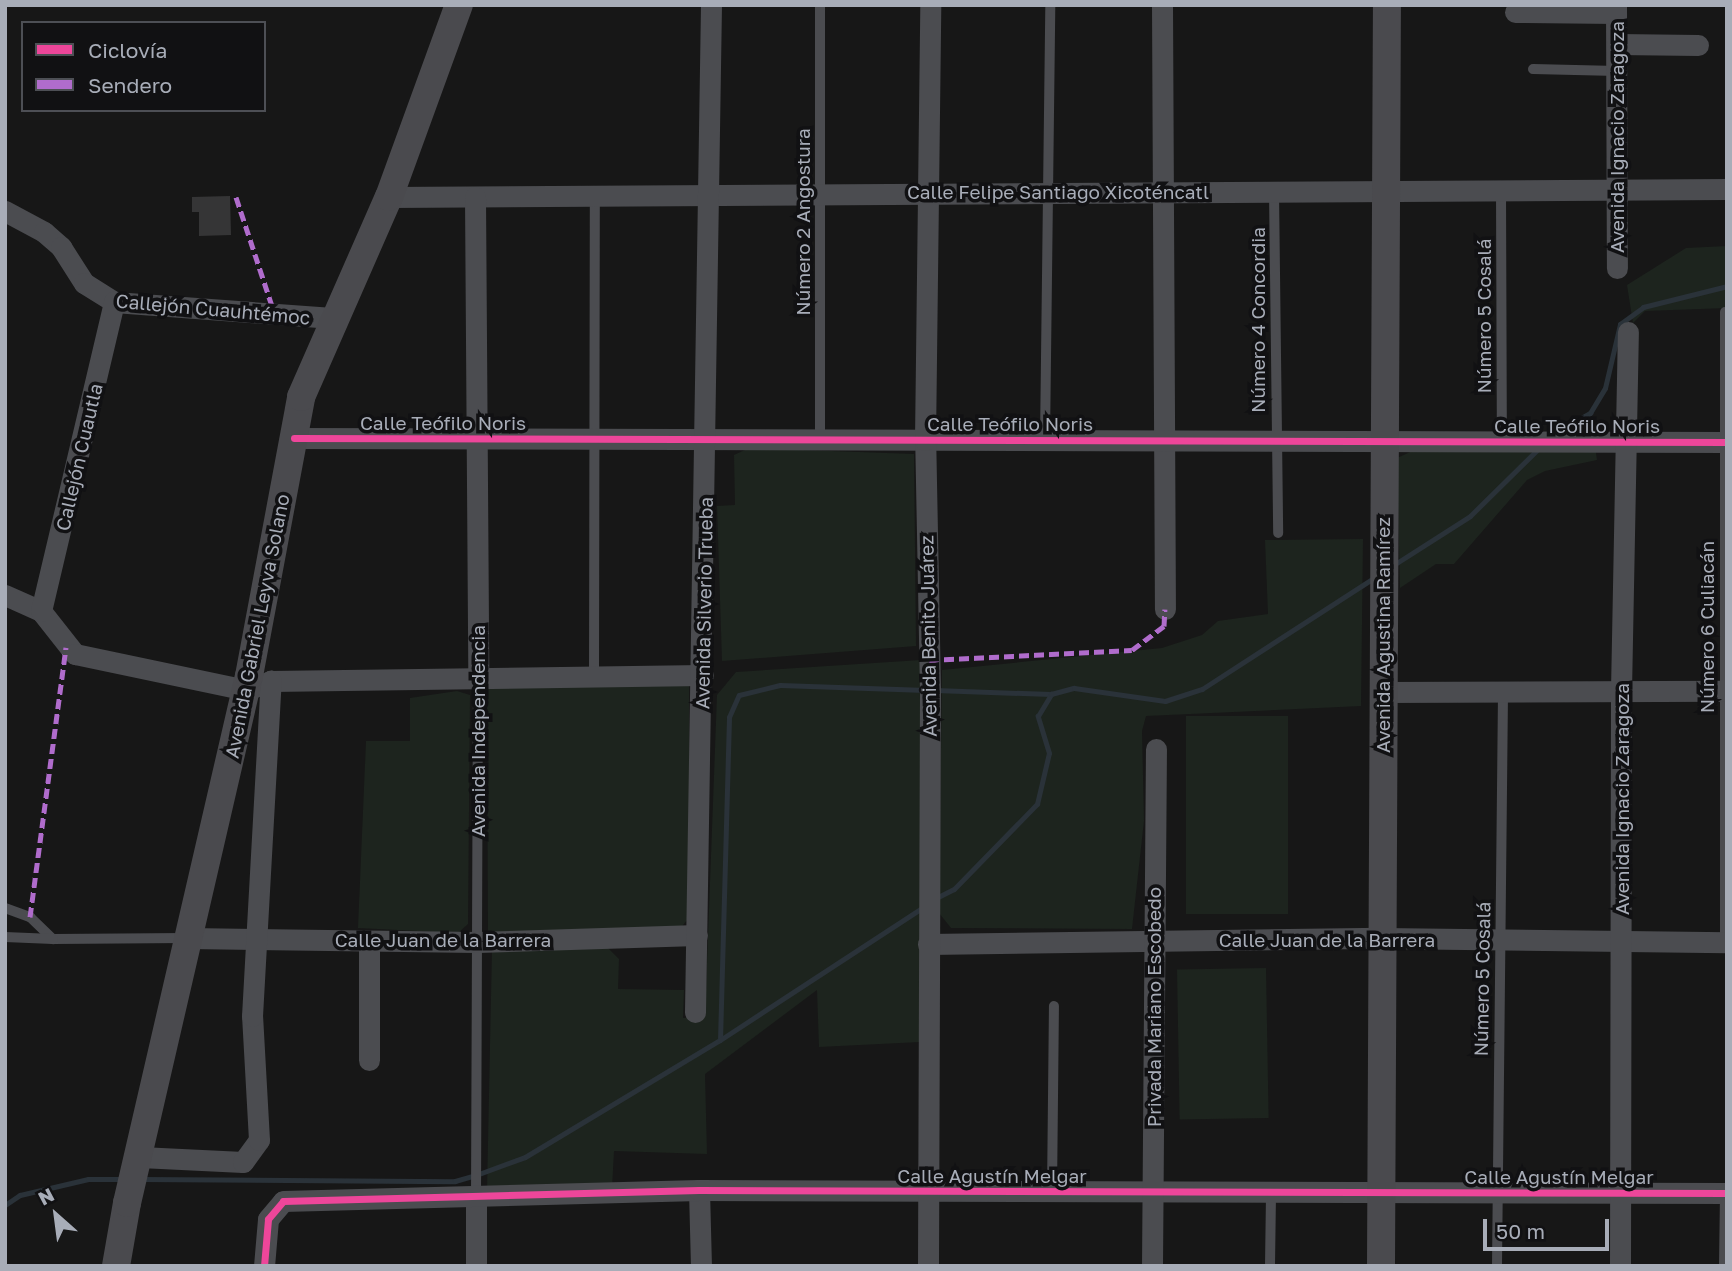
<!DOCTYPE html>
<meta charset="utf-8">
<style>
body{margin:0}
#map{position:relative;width:1732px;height:1271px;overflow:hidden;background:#171717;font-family:"Golos Text",sans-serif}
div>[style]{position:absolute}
.green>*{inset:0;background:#1d241e;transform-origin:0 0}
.stream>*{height:5px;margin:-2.5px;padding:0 2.5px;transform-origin:2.5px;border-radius:2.5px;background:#2a3239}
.building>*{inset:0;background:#353536}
.lane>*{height:10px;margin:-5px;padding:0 5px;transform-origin:5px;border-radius:5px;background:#4b4c50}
.street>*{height:21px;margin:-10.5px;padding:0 10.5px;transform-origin:10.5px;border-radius:10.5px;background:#4b4c50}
.secondary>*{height:28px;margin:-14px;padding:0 14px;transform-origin:14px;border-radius:14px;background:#4a4a4e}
.quiet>*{height:5px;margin-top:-2.5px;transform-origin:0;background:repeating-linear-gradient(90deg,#b06ccc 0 10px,transparent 0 15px)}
.cycleway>*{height:7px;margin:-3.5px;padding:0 3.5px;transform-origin:3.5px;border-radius:3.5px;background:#ed469a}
span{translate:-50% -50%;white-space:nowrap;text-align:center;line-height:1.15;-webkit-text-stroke:7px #111113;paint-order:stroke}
.street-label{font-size:19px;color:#a8adb8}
.frame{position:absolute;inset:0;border:7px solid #a8adb8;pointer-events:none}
.legend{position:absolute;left:21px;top:21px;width:245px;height:91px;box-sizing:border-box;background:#111113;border:2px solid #4d4f55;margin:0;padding:9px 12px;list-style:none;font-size:21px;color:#a8adb8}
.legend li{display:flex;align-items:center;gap:14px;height:35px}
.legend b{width:35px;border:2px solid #4d4f55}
.north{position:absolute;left:21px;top:1180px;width:70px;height:70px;-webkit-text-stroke:5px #111113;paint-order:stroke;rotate:332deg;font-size:19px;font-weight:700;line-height:28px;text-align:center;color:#a8adb8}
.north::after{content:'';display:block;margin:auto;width:24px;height:32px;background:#a8adb8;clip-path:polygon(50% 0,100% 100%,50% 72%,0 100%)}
.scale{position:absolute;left:1483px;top:1219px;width:126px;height:32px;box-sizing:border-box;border:4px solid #a8adb8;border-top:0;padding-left:9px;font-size:21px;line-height:24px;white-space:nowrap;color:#a8adb8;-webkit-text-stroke:5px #111113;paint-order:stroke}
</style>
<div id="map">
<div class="green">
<div style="clip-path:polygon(1727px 246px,1727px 308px,1645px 311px,1633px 323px,1627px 285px,1686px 248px)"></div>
<div style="clip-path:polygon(1595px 445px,1597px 460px,1545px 471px,1527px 480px,1454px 564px,1436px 564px,1400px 588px,1397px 458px,1419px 448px)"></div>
<div style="clip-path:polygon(749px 448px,914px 454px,916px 646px,722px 661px,717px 506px,735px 505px,734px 455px)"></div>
<div style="clip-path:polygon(1363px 539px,1361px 706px,1146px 716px,1142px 731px,1144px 821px,1132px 929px,951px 928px,939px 913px,942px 670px,1162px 648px,1202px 635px,1218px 621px,1268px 614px,1265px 540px)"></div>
<div style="clip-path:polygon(921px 660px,920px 1042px,819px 1047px,817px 990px,705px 1074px,707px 1154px,614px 1151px,612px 1188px,487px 1191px,492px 949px,604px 944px,619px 959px,618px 989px,684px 990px,683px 1018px,705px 1017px,717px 695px,736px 672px)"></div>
<div style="clip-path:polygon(689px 683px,689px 918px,678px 931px,488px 934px,487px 685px)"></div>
<div style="clip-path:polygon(457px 691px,470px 695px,468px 924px,458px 933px,358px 928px,366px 741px,410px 741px,410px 698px)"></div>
<div style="left:1186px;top:716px;width:102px;height:198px"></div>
<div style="left:1266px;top:968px;width:150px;height:89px;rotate:89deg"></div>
</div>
<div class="stream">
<div style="left:1553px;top:434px;width:43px;rotate:-29.6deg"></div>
<div style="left:1590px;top:413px;width:29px;rotate:-59deg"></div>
<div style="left:1605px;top:388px;width:66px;rotate:-76.8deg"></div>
<div style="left:1620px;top:324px;width:29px;rotate:-36deg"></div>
<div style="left:1643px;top:307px;width:87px;rotate:-14deg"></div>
<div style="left:1395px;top:564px;width:89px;rotate:-32.6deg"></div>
<div style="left:1470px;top:516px;width:97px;rotate:-44.6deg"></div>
<div style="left:935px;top:690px;width:116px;rotate:2deg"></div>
<div style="left:936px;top:898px;width:20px;rotate:-27deg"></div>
<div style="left:954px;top:889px;width:119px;rotate:-45.7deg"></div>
<div style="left:1037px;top:804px;width:52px;rotate:-76.8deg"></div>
<div style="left:1049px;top:753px;width:39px;rotate:-107deg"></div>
<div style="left:1038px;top:716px;width:26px;rotate:-59deg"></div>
<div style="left:1051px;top:694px;width:24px;rotate:-15deg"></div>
<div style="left:1074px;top:688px;width:92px;rotate:8.1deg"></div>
<div style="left:1165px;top:701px;width:39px;rotate:-18deg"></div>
<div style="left:1202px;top:689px;width:206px;rotate:-32.9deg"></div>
<div style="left:720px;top:1040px;width:323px;rotate:-88.4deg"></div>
<div style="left:729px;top:717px;width:24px;rotate:-66deg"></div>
<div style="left:739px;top:695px;width:42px;rotate:-13.7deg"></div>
<div style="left:780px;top:685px;width:146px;rotate:2deg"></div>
<div style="left:140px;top:1179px;width:315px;rotate:0.4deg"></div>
<div style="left:455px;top:1181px;width:22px;rotate:-16deg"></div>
<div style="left:476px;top:1175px;width:52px;rotate:-20.2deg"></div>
<div style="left:525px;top:1157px;width:227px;rotate:-31deg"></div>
<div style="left:720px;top:1040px;width:241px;rotate:-33.2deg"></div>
<div style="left:5px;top:1205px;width:18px;rotate:-34deg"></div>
<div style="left:20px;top:1195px;width:70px;rotate:-13.2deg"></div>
<div style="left:88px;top:1179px;width:35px"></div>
</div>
<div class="building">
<div style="clip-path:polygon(230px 196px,231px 235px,199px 236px,199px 212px,192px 212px,192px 197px)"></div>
</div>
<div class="lane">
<div style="left:820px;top:5px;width:434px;rotate:90deg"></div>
<div style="left:1533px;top:69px;width:84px;rotate:1.4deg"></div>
<div style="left:1501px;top:189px;width:253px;rotate:89.8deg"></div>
<div style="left:1274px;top:191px;width:342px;rotate:89.3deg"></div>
<div style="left:1045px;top:440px;width:435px;rotate:-89.3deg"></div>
<div style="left:594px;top:677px;width:481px;rotate:-89.9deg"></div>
<div style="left:5px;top:908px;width:27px;rotate:20deg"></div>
<div style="left:30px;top:917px;width:32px;rotate:44deg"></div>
<div style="left:53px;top:939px;width:133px;rotate:-0.4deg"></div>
<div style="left:5px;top:937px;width:48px;rotate:2.4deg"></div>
<div style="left:1725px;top:942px;width:630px;rotate:-90deg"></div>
<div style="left:1052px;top:1192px;width:186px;rotate:-89.4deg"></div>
<div style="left:476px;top:1199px;width:522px;rotate:-89.78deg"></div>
<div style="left:1270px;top:1266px;width:72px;rotate:-89.2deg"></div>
<div style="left:1497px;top:1266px;width:573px;rotate:-89.4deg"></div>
<div style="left:1724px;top:1266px;width:73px;rotate:-89.2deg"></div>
</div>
<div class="street">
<div style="left:1162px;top:5px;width:604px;rotate:89.72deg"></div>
<div style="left:1616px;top:5px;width:263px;rotate:89.8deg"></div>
<div style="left:1515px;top:12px;width:101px;rotate:0.6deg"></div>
<div style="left:1617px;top:44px;width:81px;rotate:0.7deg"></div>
<div style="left:389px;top:197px;width:1338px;rotate:-0.34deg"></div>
<div style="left:475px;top:197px;width:480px;rotate:89.6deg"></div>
<div style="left:5px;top:211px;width:44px;rotate:28.3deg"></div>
<div style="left:44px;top:232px;width:23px;rotate:41deg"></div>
<div style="left:61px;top:247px;width:43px;rotate:57.4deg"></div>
<div style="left:84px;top:283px;width:36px;rotate:32deg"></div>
<div style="left:114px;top:302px;width:219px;rotate:4.2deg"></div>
<div style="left:294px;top:438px;width:1433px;rotate:0.16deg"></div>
<div style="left:5px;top:595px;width:39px;rotate:24deg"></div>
<div style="left:41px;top:611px;width:55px;rotate:51.7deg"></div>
<div style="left:75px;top:654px;width:175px;rotate:11.9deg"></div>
<div style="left:246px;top:690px;width:27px;rotate:-20deg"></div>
<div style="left:271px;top:681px;width:432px;rotate:-0.8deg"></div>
<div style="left:41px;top:611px;width:318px;rotate:-76.7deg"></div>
<div style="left:1383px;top:692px;width:344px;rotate:-0.2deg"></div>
<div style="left:188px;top:938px;width:289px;rotate:0.8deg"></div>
<div style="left:477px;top:942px;width:220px;rotate:-1.8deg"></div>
<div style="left:369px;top:941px;width:119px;rotate:90deg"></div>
<div style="left:928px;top:944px;width:454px;rotate:-0.8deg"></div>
<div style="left:1382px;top:938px;width:345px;rotate:0.7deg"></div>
<div style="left:695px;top:1012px;width:1007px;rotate:-89.09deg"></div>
<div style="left:140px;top:1157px;width:103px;rotate:2.8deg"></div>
<div style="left:243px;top:1162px;width:27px;rotate:-54deg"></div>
<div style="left:259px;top:1140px;width:124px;rotate:-93.2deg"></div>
<div style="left:252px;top:1016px;width:336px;rotate:-86.8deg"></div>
<div style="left:699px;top:1190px;width:76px;rotate:88.5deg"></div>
<div style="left:476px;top:1199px;width:67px;rotate:90deg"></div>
<div style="left:264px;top:1266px;width:47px;rotate:-85.1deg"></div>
<div style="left:268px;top:1219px;width:23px;rotate:-50deg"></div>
<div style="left:283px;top:1201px;width:416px;rotate:-1.5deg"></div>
<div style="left:699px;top:1190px;width:1028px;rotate:0.17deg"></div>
<div style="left:928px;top:1266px;width:576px;rotate:-89.8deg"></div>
<div style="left:930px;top:690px;width:250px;rotate:-91.1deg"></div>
<div style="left:925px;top:440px;width:435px;rotate:-89.3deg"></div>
<div style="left:1152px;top:1266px;width:517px;rotate:-89.56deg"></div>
<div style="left:1620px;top:1266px;width:575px;rotate:-89.9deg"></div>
<div style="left:1621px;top:691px;width:359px;rotate:-88.9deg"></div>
</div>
<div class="secondary">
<div style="left:116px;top:1266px;width:64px;rotate:-80.1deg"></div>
<div style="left:127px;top:1203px;width:541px;rotate:-76.97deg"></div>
<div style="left:249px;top:676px;width:284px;rotate:-79.4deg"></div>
<div style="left:301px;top:397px;width:219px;rotate:-66.3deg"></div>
<div style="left:389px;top:197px;width:204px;rotate:-70deg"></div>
<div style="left:1381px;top:1266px;width:1261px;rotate:-89.73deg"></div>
</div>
<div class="quiet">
<div style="left:236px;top:197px;width:124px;rotate:71.7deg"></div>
<div style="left:929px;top:660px;width:203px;rotate:-2.8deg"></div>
<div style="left:1132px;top:650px;width:40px;rotate:-37deg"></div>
<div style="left:1164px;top:626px;width:17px;rotate:-87deg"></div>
<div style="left:30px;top:917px;width:272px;rotate:-82.4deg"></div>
</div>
<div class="cycleway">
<div style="left:294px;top:438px;width:1433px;rotate:0.16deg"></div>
<div style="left:264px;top:1266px;width:47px;rotate:-85.1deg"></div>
<div style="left:268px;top:1219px;width:23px;rotate:-50deg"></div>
<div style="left:283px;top:1201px;width:416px;rotate:-1.5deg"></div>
<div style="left:699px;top:1190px;width:1028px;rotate:0.17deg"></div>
</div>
<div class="street-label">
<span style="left:1617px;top:137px;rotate:-90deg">Avenida Ignacio Zaragoza</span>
<span style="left:1058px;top:192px">Calle Felipe Santiago Xicoténcatl</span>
<span style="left:803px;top:222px;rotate:-90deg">Número 2 Angostura</span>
<span style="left:213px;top:309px;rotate:5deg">Callejón Cuauhtémoc</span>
<span style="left:1484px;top:316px;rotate:-90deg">Número 5 Cosalá</span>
<span style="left:1258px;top:320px;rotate:-90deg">Número 4 Concordia</span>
<span style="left:443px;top:423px">Calle Teófilo Noris</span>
<span style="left:1010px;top:424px">Calle Teófilo Noris</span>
<span style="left:1577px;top:426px">Calle Teófilo Noris</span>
<span style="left:79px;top:457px;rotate:-77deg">Callejón Cuautla</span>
<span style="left:704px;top:603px;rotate:-89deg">Avenida Silverio Trueba</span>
<span style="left:257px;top:626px;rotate:-79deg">Avenida Gabriel Leyva Solano</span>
<span style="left:1707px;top:627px;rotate:-90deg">Número 6 Culiacán</span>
<span style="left:1383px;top:635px;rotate:-90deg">Avenida Agustina Ramírez</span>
<span style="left:928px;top:636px;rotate:-91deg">Avenida Benito Juárez</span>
<span style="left:478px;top:731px;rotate:-90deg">Avenida Independencia</span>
<span style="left:1622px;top:799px;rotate:-90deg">Avenida Ignacio Zaragoza</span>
<span style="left:443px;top:940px">Calle Juan de la Barrera</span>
<span style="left:1327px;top:940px">Calle Juan de la Barrera</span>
<span style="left:1482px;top:979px;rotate:-89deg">Número 5 Cosalá</span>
<span style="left:1154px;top:1007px;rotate:-90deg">Privada Mariano Escobedo</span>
<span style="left:992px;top:1176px">Calle Agustín Melgar</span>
<span style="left:1559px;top:1177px">Calle Agustín Melgar</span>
</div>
<div class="frame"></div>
<ul class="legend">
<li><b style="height:9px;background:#ed469a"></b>Ciclovía</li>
<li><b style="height:9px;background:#b06ccc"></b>Sendero</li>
</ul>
<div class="north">N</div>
<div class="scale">50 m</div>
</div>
